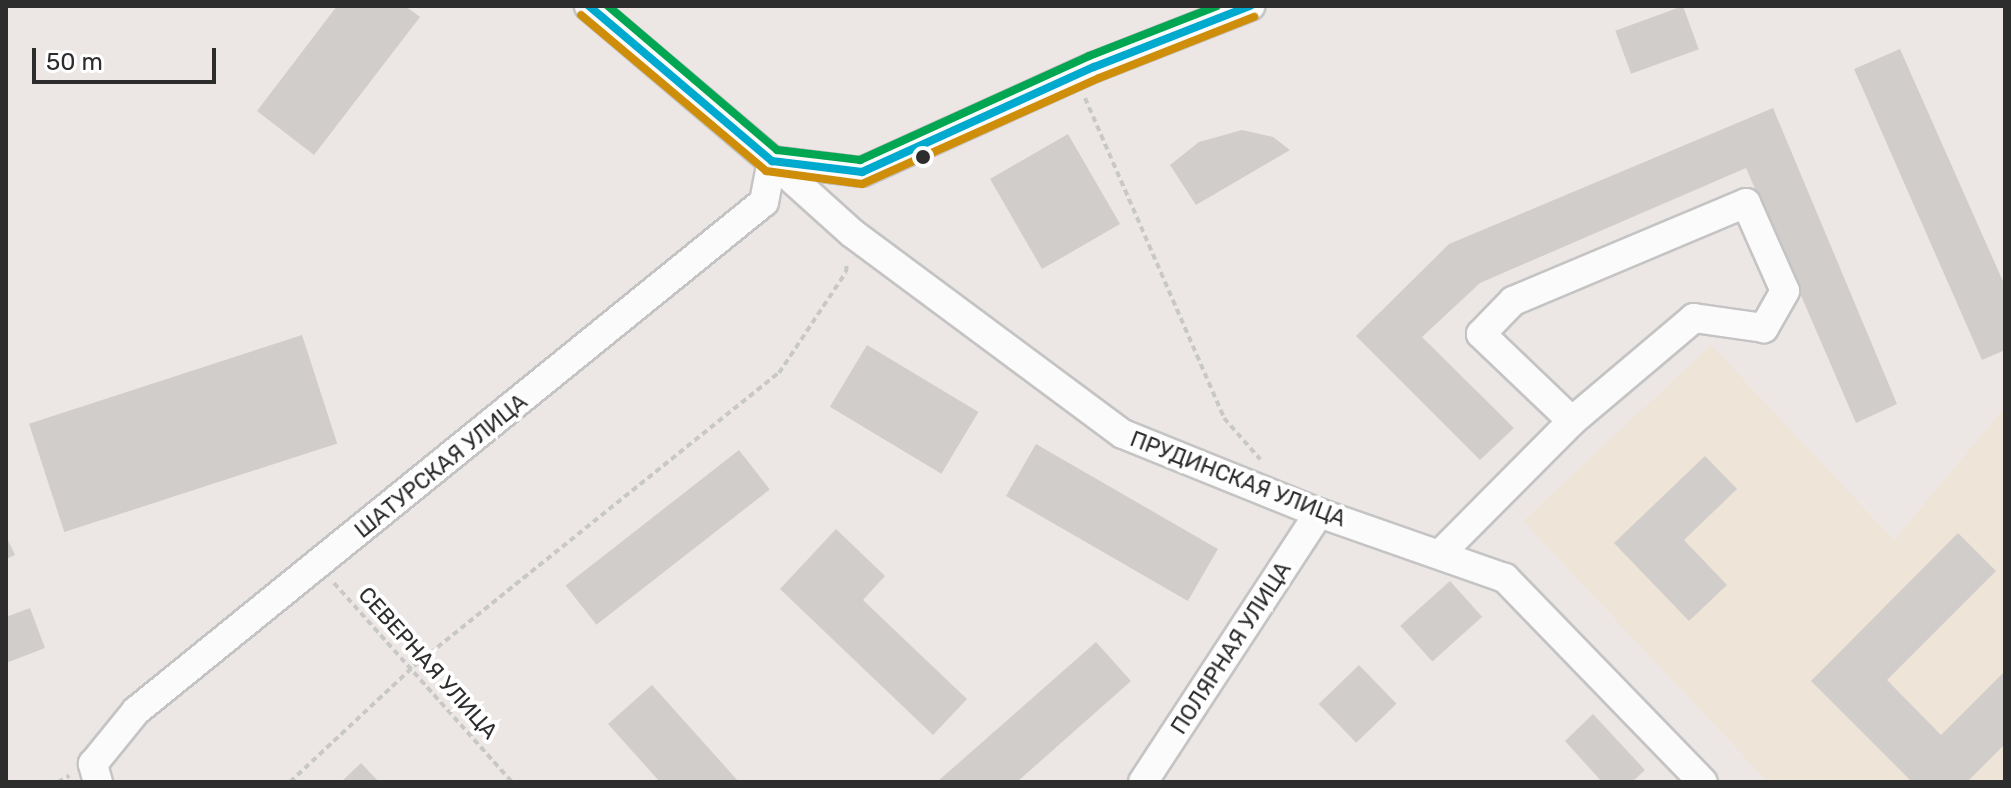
<!DOCTYPE html>
<meta charset="utf-8">
<style>
body{margin:0}
#map{position:relative;width:2011px;height:788px;overflow:hidden;background:#ece7e4;font-family:Rubik,sans-serif}
div>[style]{position:absolute}
.education>*{inset:0;background:#efe4d8}
.building>*{inset:0;background:#d1cdca;transform-origin:0 0}
.path>*{height:4px;margin-top:-2px;transform-origin:0;background:repeating-linear-gradient(90deg,#c8c8c8 0 6px,transparent 0 10px)}
.roads{filter:drop-shadow(2px 0 #c5c4c4) drop-shadow(-2px 0 #c5c4c4) drop-shadow(0 2px #c5c4c4) drop-shadow(0 -2px #c5c4c4)}
.minor>*{height:28px;margin:-14px;padding:0 14px;transform-origin:14px;border-radius:14px;background:#fcfbfb}
.bus-1>*{height:8px;margin:-4px;padding:0 4px;transform-origin:4px;border-radius:4px;background:#00a9ce}
.bus-2>*{height:8px;margin:-4px;padding:0 4px;transform-origin:4px;border-radius:4px;background:#cf8e09}
.bus-3>*{height:8px;margin:-4px;padding:0 4px;transform-origin:4px;border-radius:4px;background:#00a651}
.dots>*{width:22px;height:22px;translate:-50% -50%;box-sizing:border-box;border:4px solid #fff;border-radius:50%}
span{translate:-50% -50%;white-space:nowrap;text-align:center;line-height:1.15;-webkit-text-stroke:8px #fff;paint-order:stroke}
.street-label{font-size:22px;color:#2d2d2d}
.frame{position:absolute;inset:0;border:8px solid #2d2d2d;pointer-events:none}
.scale{position:absolute;left:32px;top:48px;width:184px;height:36px;box-sizing:border-box;border:4px solid #2d2d2d;border-top:0;padding-left:10px;font-size:24px;line-height:28px;white-space:nowrap;color:#2d2d2d;-webkit-text-stroke:6px #fff;paint-order:stroke}
</style>
<div id="map">
<div class="education">
<div style="clip-path:polygon(1711px 345px,1894px 540px,2005px 407px,2005px 782px,1768px 782px,1523px 521px)"></div>
</div>
<div class="building">
<div style="clip-path:polygon(337px 6px,405px 6px,420px 17px,314px 155px,257px 111px)"></div>
<div style="left:1683px;top:6px;width:46px;height:72px;rotate:70deg"></div>
<div style="clip-path:polygon(1900px 49px,2005px 286px,2005px 350px,1982px 360px,1854px 69px)"></div>
<div style="clip-path:polygon(1773px 108px,1897px 404px,1856px 423px,1746px 168px,1480px 283px,1422px 337px,1514px 428px,1480px 460px,1356px 336px,1449px 244px)"></div>
<div style="clip-path:polygon(1242px 130px,1273px 137px,1290px 150px,1196px 205px,1170px 165px,1199px 142px)"></div>
<div style="left:1068px;top:134px;width:104px;height:90px;rotate:60deg"></div>
<div style="left:302px;top:335px;width:114px;height:287px;rotate:72deg"></div>
<div style="left:867px;top:345px;width:130px;height:72px;rotate:31deg"></div>
<div style="left:1036px;top:444px;width:210px;height:60px;rotate:30deg"></div>
<div style="left:739px;top:450px;width:50px;height:220px;rotate:52deg"></div>
<div style="clip-path:polygon(1705px 456px,1737px 489px,1684px 540px,1727px 585px,1689px 621px,1614px 543px)"></div>
<div style="clip-path:polygon(836px 529px,885px 576px,863px 600px,967px 699px,933px 735px,780px 589px)"></div>
<div style="clip-path:polygon(1958px 533px,1996px 571px,1887px 680px,1941px 735px,2005px 671px,2005px 744px,1967px 782px,1912px 782px,1811px 681px)"></div>
<div style="clip-path:polygon(6px 536px,15px 555px,6px 559px)"></div>
<div style="left:1450px;top:581px;width:48px;height:67px;rotate:48deg"></div>
<div style="clip-path:polygon(30px 608px,45px 648px,6px 663px,6px 617px)"></div>
<div style="clip-path:polygon(1096px 642px,1131px 681px,1017px 782px,937px 782px)"></div>
<div style="left:1359px;top:665px;width:54px;height:56px;rotate:46deg"></div>
<div style="clip-path:polygon(652px 685px,739px 782px,660px 782px,608px 724px)"></div>
<div style="clip-path:polygon(1593px 714px,1645px 770px,1632px 782px,1602px 782px,1565px 741px)"></div>
<div style="clip-path:polygon(361px 763px,379px 782px,341px 782px)"></div>
</div>
<div class="path">
<div style="left:1085px;top:98px;width:349px;rotate:66.5deg"></div>
<div style="left:1224px;top:418px;width:55px;rotate:48.7deg"></div>
<div style="left:334px;top:583px;width:267px;rotate:48.2deg"></div>
<div style="left:58px;top:782px;width:13px;rotate:-29deg"></div>
<div style="left:290px;top:782px;width:170px;rotate:-43.1deg"></div>
<div style="left:414px;top:666px;width:468px;rotate:-38.8deg"></div>
<div style="left:779px;top:373px;width:121px;rotate:-56.4deg"></div>
<div style="left:846px;top:272px;width:10px;rotate:-84deg"></div>
</div>
<div class="roads">
<div class="minor">
<div style="left:589px;top:6px;width:240px;rotate:40.3deg"></div>
<div style="left:772px;top:161px;width:91px;rotate:7deg"></div>
<div style="left:862px;top:172px;width:255px;rotate:-24.4deg"></div>
<div style="left:1094px;top:67px;width:168px;rotate:-21.4deg"></div>
<div style="left:772px;top:161px;width:108px;rotate:42deg"></div>
<div style="left:852px;top:233px;width:337px;rotate:36.6deg"></div>
<div style="left:1123px;top:434px;width:211px;rotate:22deg"></div>
<div style="left:1319px;top:513px;width:197px;rotate:19.3deg"></div>
<div style="left:1505px;top:578px;width:284px;rotate:45.9deg"></div>
<div style="left:1441px;top:553px;width:186px;rotate:-45.2deg"></div>
<div style="left:1572px;top:421px;width:126px;rotate:-136.3deg"></div>
<div style="left:1481px;top:334px;width:46px;rotate:-45.9deg"></div>
<div style="left:1513px;top:301px;width:253px;rotate:-22.8deg"></div>
<div style="left:1746px;top:203px;width:96px;rotate:66.1deg"></div>
<div style="left:1785px;top:291px;width:43px;rotate:119.6deg"></div>
<div style="left:1764px;top:328px;width:71px;rotate:-171.9deg"></div>
<div style="left:1694px;top:318px;width:160px;rotate:139.8deg"></div>
<div style="left:98px;top:782px;width:19px;rotate:-106deg"></div>
<div style="left:93px;top:764px;width:68px;rotate:-50.9deg"></div>
<div style="left:136px;top:711px;width:808px;rotate:-39.03deg"></div>
<div style="left:764px;top:202px;width:42px;rotate:-79deg"></div>
<div style="left:1143px;top:782px;width:321px;rotate:-56.8deg"></div>
</div>
</div>
<div class="bus-1">
<div style="left:589px;top:6px;width:240px;rotate:40.3deg"></div>
<div style="left:772px;top:161px;width:91px;rotate:7deg"></div>
<div style="left:862px;top:172px;width:255px;rotate:-24.4deg"></div>
<div style="left:1094px;top:67px;width:168px;rotate:-21.4deg"></div>
</div>
<div class="bus-2">
<div style="left:581px;top:15px;width:242px;rotate:40.1deg"></div>
<div style="left:766px;top:171px;width:97px;rotate:7.7deg"></div>
<div style="left:862px;top:184px;width:260px;rotate:-24.1deg"></div>
<div style="left:1099px;top:78px;width:167px;rotate:-21.5deg"></div>
</div>
<div class="bus-3">
<div style="left:608px;top:6px;width:222px;rotate:40.4deg"></div>
<div style="left:777px;top:150px;width:84px;rotate:6.9deg"></div>
<div style="left:860px;top:160px;width:252px;rotate:-24.4deg"></div>
<div style="left:1089px;top:56px;width:137px;rotate:-21.3deg"></div>
</div>
<div class="dots">
<div style="left:923px;top:157px;background:#2d2d2d"></div>
</div>
<div class="street-label">
<span style="left:441px;top:466px;rotate:-39deg">ШАТУРСКАЯ УЛИЦА</span>
<span style="left:1238px;top:479px;rotate:21deg">ПРУДИНСКАЯ УЛИЦА</span>
<span style="left:1231px;top:648px;rotate:-57deg">ПОЛЯРНАЯ УЛИЦА</span>
<span style="left:428px;top:663px;rotate:48deg">СЕВЕРНАЯ УЛИЦА</span>
</div>
<div class="frame"></div>
<div class="scale">50 m</div>
</div>
